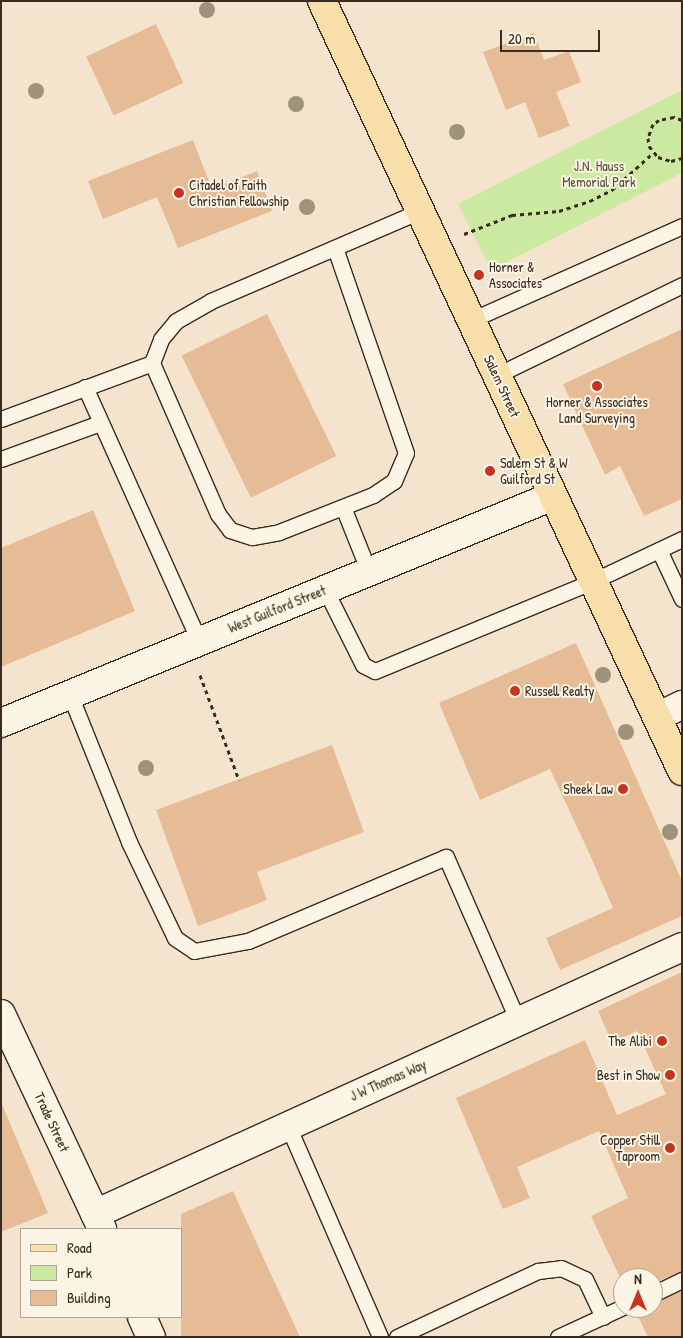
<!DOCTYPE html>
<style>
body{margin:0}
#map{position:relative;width:683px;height:1338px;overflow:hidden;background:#f5e4cd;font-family:"Patrick Hand",sans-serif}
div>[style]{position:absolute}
.green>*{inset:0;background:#cbe9a0}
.building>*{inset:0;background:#e6bc96;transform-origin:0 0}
.path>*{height:3px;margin-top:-1.5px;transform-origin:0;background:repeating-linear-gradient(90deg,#3b2a1e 0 4px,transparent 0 8px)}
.roads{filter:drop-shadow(1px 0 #3b2a1e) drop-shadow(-1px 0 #3b2a1e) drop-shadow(0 1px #3b2a1e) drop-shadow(0 -1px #3b2a1e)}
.lane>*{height:15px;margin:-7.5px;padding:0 7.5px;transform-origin:7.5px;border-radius:7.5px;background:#fcf5e5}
.street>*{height:28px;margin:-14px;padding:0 14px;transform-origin:14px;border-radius:14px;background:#fcf5e5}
.primary>*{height:28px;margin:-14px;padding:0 14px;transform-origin:14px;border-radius:14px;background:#f8deab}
.trees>*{width:16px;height:16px;margin:-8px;border-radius:50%;background:#9f937b}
.dots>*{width:14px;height:14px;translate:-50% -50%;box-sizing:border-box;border:2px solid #fcf5e5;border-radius:50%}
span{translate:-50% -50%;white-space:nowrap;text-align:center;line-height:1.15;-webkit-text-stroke:4px #fcf5e5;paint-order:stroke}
.park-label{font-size:14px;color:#585038}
.poi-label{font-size:14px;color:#3b2a1e}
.left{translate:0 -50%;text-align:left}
.right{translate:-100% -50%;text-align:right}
.street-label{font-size:14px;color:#3b2a1e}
.frame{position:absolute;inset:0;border:2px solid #3b2a1e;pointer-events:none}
.legend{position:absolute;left:20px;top:1228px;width:162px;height:90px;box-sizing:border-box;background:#fcf5e5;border:1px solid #afa495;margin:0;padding:6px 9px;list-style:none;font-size:15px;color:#3b2a1e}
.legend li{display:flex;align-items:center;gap:10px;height:25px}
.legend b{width:25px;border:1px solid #afa495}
.north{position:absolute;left:613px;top:1268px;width:50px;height:50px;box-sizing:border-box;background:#fcf5e5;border:1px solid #afa495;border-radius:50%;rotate:0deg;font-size:14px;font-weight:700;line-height:20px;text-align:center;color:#3b2a1e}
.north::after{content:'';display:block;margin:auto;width:18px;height:22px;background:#c8321e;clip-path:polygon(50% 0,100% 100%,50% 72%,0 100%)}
.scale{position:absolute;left:500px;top:30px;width:100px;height:22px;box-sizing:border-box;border:2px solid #3b2a1e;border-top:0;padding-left:6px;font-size:15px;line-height:18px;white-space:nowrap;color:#3b2a1e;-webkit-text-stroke:4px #fcf5e5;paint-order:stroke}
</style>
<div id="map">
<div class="green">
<div style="clip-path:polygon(682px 90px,682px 173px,491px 270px,458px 204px)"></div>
</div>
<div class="building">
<div style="left:156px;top:24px;width:65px;height:77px;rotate:65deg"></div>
<div style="clip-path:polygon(534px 33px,544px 60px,569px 51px,581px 82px,556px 92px,570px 126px,539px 138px,525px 102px,506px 110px,483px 52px)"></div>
<div style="clip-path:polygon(193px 140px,212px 189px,257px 171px,272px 211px,178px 248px,157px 197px,103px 219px,88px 181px)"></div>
<div style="left:267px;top:314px;width:158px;height:95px;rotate:64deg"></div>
<div style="clip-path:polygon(682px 329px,682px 499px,644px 516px,620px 466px,605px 475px,563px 384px)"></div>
<div style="clip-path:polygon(93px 510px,135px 611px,1px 667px,1px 548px)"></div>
<div style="clip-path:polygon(576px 643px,682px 881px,682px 916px,560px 970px,546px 938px,613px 908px,590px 855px,550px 769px,480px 800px,439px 703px)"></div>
<div style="clip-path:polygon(332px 745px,364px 832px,257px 872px,267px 900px,198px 926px,156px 810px)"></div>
<div style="clip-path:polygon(682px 972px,682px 1271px,653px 1284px,653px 1278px,623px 1278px,623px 1284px,591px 1216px,628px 1198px,599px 1131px,517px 1167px,530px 1198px,503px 1209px,456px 1098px,585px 1040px,617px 1115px,666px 1094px,637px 1031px,612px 1043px,598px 1011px)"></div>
<div style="clip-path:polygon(1px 1102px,48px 1213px,1px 1232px)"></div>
<div style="clip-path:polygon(233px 1191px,257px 1244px,300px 1337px,181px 1337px,181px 1214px)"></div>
<div style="clip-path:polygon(682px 1291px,682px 1337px,648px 1337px,634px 1308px,653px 1308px,653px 1303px)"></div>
</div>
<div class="path">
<div style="left:682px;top:120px;width:9px;rotate:-159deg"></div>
<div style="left:674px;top:117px;width:15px;rotate:169deg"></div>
<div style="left:659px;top:120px;width:7px;rotate:146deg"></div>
<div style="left:653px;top:124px;width:15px;rotate:110deg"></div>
<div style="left:648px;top:138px;width:8px;rotate:83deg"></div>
<div style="left:649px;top:146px;width:14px;rotate:51deg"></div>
<div style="left:658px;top:157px;width:14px;rotate:17deg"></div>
<div style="left:671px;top:161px;width:11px;rotate:-15deg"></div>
<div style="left:464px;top:234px;width:52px;rotate:-21.6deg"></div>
<div style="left:512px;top:215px;width:47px;rotate:-4.9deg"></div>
<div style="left:559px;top:211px;width:33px;rotate:-18deg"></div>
<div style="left:590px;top:201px;width:25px;rotate:-27deg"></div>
<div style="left:612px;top:190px;width:55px;rotate:-42.1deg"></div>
<div style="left:200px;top:675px;width:112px;rotate:69.6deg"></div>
</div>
<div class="roads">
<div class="lane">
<div style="left:471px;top:320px;width:231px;rotate:-24deg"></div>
<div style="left:152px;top:363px;width:165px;rotate:66.4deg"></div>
<div style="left:218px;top:514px;width:20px;rotate:53deg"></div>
<div style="left:230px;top:530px;width:23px;rotate:18deg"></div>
<div style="left:252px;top:537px;width:27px;rotate:-10deg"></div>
<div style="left:279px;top:532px;width:101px;rotate:-21.5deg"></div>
<div style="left:373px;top:495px;width:25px;rotate:-34deg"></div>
<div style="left:394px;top:481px;width:30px;rotate:-67deg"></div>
<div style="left:406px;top:453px;width:217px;rotate:-109.1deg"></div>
<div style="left:497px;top:375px;width:206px;rotate:-25.9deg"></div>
<div style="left:85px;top:387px;width:278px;rotate:65.8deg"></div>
<div style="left:1px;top:419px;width:161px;rotate:-20.3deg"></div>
<div style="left:152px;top:363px;width:26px;rotate:-69deg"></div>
<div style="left:161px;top:339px;width:23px;rotate:-50deg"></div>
<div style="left:176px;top:321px;width:40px;rotate:-29.7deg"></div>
<div style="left:211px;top:301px;width:228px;rotate:-23.3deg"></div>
<div style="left:1px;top:459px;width:105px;rotate:-20deg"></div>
<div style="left:343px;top:507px;width:70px;rotate:68.2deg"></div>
<div style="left:659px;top:550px;width:54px;rotate:64.9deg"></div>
<div style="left:325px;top:589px;width:85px;rotate:63.4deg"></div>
<div style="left:363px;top:665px;width:13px;rotate:27deg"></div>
<div style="left:375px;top:671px;width:236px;rotate:-22.4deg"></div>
<div style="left:593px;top:581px;width:98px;rotate:-25.3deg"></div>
<div style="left:70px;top:695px;width:158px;rotate:68.1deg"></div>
<div style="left:129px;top:842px;width:106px;rotate:64.4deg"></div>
<div style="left:175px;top:938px;width:23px;rotate:34deg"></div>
<div style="left:194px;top:951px;width:55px;rotate:-10.5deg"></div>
<div style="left:248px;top:941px;width:215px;rotate:-23deg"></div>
<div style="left:446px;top:857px;width:179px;rotate:66.3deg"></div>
<div style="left:288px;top:1126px;width:230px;rotate:66.4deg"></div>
<div style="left:653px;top:1294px;width:32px;rotate:-26deg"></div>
<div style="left:397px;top:1337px;width:156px;rotate:-25.1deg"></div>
<div style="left:538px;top:1271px;width:23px;rotate:-7deg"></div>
<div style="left:561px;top:1268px;width:26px;rotate:25deg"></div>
<div style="left:585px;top:1279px;width:42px;rotate:64.7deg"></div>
<div style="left:558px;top:1337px;width:72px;rotate:-24.8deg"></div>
</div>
<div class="street">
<div style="left:657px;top:717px;width:28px;rotate:-26deg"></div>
<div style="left:1px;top:723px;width:597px;rotate:-22.35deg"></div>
<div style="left:1px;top:1014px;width:238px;rotate:64.8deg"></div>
<div style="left:95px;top:1214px;width:645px;rotate:-24.46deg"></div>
<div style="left:142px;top:1317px;width:22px;rotate:66deg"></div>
</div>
<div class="primary">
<div style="left:322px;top:1px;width:850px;rotate:64.94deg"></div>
</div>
</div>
<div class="trees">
<div style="left:207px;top:10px"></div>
<div style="left:36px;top:91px"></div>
<div style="left:296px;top:104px"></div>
<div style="left:457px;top:132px"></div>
<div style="left:307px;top:207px"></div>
<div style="left:603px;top:675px"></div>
<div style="left:626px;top:732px"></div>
<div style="left:146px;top:768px"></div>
<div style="left:670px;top:832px"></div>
</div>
<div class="dots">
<div style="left:179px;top:193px;background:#c8321e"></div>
<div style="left:479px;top:275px;background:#c8321e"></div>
<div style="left:597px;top:386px;background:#c8321e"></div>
<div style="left:490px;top:471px;background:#c8321e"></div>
<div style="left:515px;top:691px;background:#c8321e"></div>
<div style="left:623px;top:789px;background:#c8321e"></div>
<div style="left:662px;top:1041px;background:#c8321e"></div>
<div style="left:670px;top:1075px;background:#c8321e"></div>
<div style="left:670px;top:1148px;background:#c8321e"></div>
</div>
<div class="park-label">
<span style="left:599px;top:174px">J.N. Hauss<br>Memorial Park</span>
</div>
<div class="poi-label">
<span class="left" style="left:189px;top:193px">Citadel of Faith<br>Christian Fellowship</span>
<span class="left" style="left:489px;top:275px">Horner &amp;<br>Associates</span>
<span style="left:597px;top:410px">Horner &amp; Associates<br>Land Surveying</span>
<span class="left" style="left:500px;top:471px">Salem St &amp; W<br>Guilford St</span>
<span class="left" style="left:525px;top:691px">Russell Realty</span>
<span class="right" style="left:613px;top:789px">Sheek Law</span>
<span class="right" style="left:652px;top:1041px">The Alibi</span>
<span class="right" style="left:660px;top:1075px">Best in Show</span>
<span class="right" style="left:660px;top:1148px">Copper Still<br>Taproom</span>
</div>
<div class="street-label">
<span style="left:502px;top:386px;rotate:65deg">Salem Street</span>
<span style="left:277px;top:609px;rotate:-22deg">West Guilford Street</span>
<span style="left:388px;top:1080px;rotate:-24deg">J W Thomas Way</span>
<span style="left:52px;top:1122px;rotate:65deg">Trade Street</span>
</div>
<div class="frame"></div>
<ul class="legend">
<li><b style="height:6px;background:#f8deab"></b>Road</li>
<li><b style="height:14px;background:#cbe9a0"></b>Park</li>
<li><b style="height:14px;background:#e6bc96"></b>Building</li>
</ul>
<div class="north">N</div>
<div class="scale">20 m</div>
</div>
